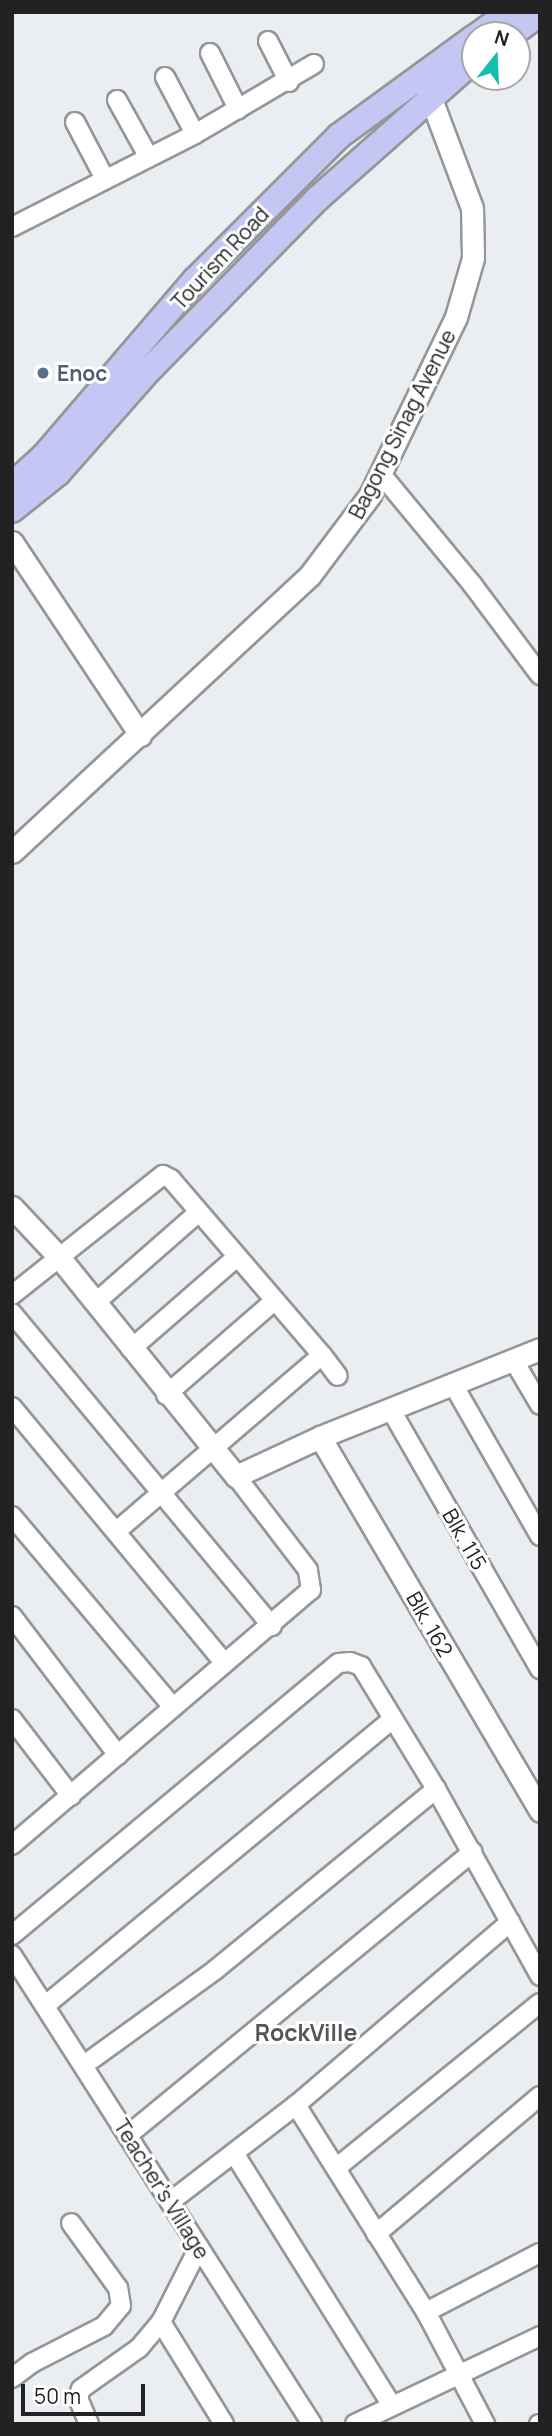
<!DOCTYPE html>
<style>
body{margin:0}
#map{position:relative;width:552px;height:2436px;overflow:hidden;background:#eaedf1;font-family:Manrope,sans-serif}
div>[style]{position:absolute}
.roads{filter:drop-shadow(2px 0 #969696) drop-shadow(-2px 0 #969696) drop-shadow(0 2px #969696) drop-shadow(0 -2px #969696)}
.minor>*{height:18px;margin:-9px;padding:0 9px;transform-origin:9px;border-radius:9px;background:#fff}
.tertiary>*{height:21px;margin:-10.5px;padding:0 10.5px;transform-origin:10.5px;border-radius:10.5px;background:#fff}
.secondary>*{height:24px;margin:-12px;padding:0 12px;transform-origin:12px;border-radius:12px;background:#c4c6f4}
.dots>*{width:19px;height:19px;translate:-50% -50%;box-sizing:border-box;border:4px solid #fff;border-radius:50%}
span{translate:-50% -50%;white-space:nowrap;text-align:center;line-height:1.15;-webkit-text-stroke:6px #fff;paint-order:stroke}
.street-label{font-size:21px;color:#222}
.service-label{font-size:21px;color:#4e5e75;font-weight:700}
.left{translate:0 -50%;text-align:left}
.neighbourhood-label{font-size:23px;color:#555;font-weight:700}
.frame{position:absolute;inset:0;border:14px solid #222;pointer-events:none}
.north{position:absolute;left:461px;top:21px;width:70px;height:70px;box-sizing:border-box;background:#fff;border:2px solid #a7a7a7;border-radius:50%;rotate:18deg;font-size:19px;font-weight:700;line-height:28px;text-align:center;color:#222}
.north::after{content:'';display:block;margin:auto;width:24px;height:32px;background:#15bfaf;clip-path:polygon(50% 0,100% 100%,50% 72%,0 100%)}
.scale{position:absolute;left:21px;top:2384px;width:124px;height:32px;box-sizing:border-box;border:4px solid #222;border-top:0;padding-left:9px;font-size:21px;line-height:24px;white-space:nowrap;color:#222;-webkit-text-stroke:5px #fff;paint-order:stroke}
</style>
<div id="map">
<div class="roads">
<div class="minor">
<div style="left:268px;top:41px;width:46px;rotate:62.9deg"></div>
<div style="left:210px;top:53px;width:63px;rotate:63.4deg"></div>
<div style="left:165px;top:77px;width:64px;rotate:62.2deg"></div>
<div style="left:117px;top:100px;width:64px;rotate:61deg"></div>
<div style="left:75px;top:122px;width:62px;rotate:62.2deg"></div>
<div style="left:12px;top:227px;width:205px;rotate:-26.9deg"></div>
<div style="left:195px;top:134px;width:138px;rotate:-30.5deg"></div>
<div style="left:381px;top:474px;width:143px;rotate:50.4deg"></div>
<div style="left:472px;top:584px;width:114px;rotate:53.2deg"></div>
<div style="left:12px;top:1295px;width:193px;rotate:-38.5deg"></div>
<div style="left:163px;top:1175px;width:9px;rotate:27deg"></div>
<div style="left:171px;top:1179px;width:232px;rotate:49.4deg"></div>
<div style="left:322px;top:1355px;width:270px;rotate:139.4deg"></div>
<div style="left:95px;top:1303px;width:138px;rotate:-41.2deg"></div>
<div style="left:12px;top:1313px;width:407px;rotate:50.3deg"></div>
<div style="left:131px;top:1349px;width:140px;rotate:-41deg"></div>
<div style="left:322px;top:1355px;width:26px;rotate:53deg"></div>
<div style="left:514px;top:1361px;width:51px;rotate:59.4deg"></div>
<div style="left:454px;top:1386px;width:173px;rotate:60.2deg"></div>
<div style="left:166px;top:1395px;width:143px;rotate:-41deg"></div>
<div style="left:12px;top:1407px;width:332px;rotate:50.3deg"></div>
<div style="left:391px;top:1410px;width:299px;rotate:60.1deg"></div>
<div style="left:12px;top:1516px;width:250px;rotate:49.9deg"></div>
<div style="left:12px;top:1616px;width:175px;rotate:52.7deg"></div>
<div style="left:12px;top:1719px;width:97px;rotate:52.5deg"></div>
<div style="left:12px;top:1845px;width:393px;rotate:-40.5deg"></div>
<div style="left:311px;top:1590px;width:20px;rotate:-99deg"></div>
<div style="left:308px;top:1570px;width:118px;rotate:-127.5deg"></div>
<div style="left:12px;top:1935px;width:425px;rotate:-39.8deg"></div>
<div style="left:339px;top:1663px;width:11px;rotate:-5deg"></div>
<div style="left:350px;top:1662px;width:12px;rotate:20deg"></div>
<div style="left:361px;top:1666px;width:144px;rotate:58.6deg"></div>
<div style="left:436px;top:1789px;width:214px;rotate:60.9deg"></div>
<div style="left:12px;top:1955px;width:557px;rotate:57.39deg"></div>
<div style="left:47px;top:2004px;width:447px;rotate:-39.5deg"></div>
<div style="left:84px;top:2065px;width:162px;rotate:-35.9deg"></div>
<div style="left:215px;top:1970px;width:286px;rotate:-39.3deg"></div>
<div style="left:296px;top:2105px;width:244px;rotate:57.9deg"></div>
<div style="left:426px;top:2312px;width:127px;rotate:62.2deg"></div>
<div style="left:128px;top:2135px;width:446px;rotate:-39.4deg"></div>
<div style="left:234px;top:2153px;width:298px;rotate:58deg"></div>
<div style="left:336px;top:2168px;width:262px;rotate:-39deg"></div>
<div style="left:170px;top:2202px;width:159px;rotate:-37.6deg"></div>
<div style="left:296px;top:2105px;width:282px;rotate:-40.5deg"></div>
<div style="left:376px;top:2234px;width:214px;rotate:-40.1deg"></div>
<div style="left:426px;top:2312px;width:128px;rotate:-27.4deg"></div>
<div style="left:161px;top:2322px;width:120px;rotate:58.3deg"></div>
<div style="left:12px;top:2378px;width:25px;rotate:-37deg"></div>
<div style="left:32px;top:2363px;width:81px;rotate:-27.2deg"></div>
<div style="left:104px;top:2326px;width:26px;rotate:-50deg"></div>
<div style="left:121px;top:2306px;width:18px;rotate:-99deg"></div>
<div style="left:118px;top:2288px;width:80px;rotate:-125.9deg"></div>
<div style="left:89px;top:2424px;width:28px;rotate:-113deg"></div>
<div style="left:78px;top:2398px;width:9px;rotate:-72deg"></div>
<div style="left:81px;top:2389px;width:71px;rotate:-35.3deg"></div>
<div style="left:139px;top:2348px;width:34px;rotate:-50deg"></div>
<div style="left:161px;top:2322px;width:84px;rotate:-63.1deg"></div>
<div style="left:355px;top:2424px;width:205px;rotate:-25.4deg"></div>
<div style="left:539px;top:2424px;width:1px"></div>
</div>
<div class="tertiary">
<div style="left:12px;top:542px;width:232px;rotate:56.4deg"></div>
<div style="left:12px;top:852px;width:407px;rotate:-42.9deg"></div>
<div style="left:310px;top:575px;width:100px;rotate:-53.1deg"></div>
<div style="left:370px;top:495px;width:198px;rotate:-64.2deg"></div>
<div style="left:456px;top:317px;width:61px;rotate:-73.9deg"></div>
<div style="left:473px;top:258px;width:50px;rotate:-91.1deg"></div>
<div style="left:472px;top:208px;width:134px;rotate:-110.6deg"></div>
<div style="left:12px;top:1207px;width:69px;rotate:46.8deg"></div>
<div style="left:59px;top:1257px;width:282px;rotate:51.1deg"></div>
<div style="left:236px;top:1476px;width:93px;rotate:-24.9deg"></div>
<div style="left:320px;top:1437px;width:237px;rotate:-21.8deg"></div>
<div style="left:320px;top:1437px;width:434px;rotate:59.5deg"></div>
</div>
<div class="secondary">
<div style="left:478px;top:35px;width:39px;rotate:-36deg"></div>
<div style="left:511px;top:35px;width:36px;rotate:-37deg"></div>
<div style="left:12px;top:485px;width:43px;rotate:-42.2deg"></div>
<div style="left:44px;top:456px;width:232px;rotate:-49.4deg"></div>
<div style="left:195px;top:280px;width:204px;rotate:-45deg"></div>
<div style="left:339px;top:136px;width:168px;rotate:-36.1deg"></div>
<div style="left:12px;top:510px;width:59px;rotate:-38.8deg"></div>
<div style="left:58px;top:473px;width:140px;rotate:-48.5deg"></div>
<div style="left:151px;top:368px;width:237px;rotate:-45.5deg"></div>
<div style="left:317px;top:199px;width:211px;rotate:-41.5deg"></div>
</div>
</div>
<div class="dots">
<div style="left:43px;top:373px;background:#5c6f8a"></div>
</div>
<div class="street-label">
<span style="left:220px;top:258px;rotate:-47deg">Tourism Road</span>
<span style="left:402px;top:424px;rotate:-63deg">Bagong Sinag Avenue</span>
<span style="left:465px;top:1539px;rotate:60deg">Blk. 115</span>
<span style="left:430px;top:1624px;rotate:60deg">Blk. 162</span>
<span style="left:162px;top:2189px;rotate:58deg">Teacher's Village</span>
</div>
<div class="service-label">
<span class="left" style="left:57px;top:373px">Enoc</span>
</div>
<div class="neighbourhood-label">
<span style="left:306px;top:2032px">RockVille</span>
</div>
<div class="frame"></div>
<div class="north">N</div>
<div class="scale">50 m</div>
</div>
